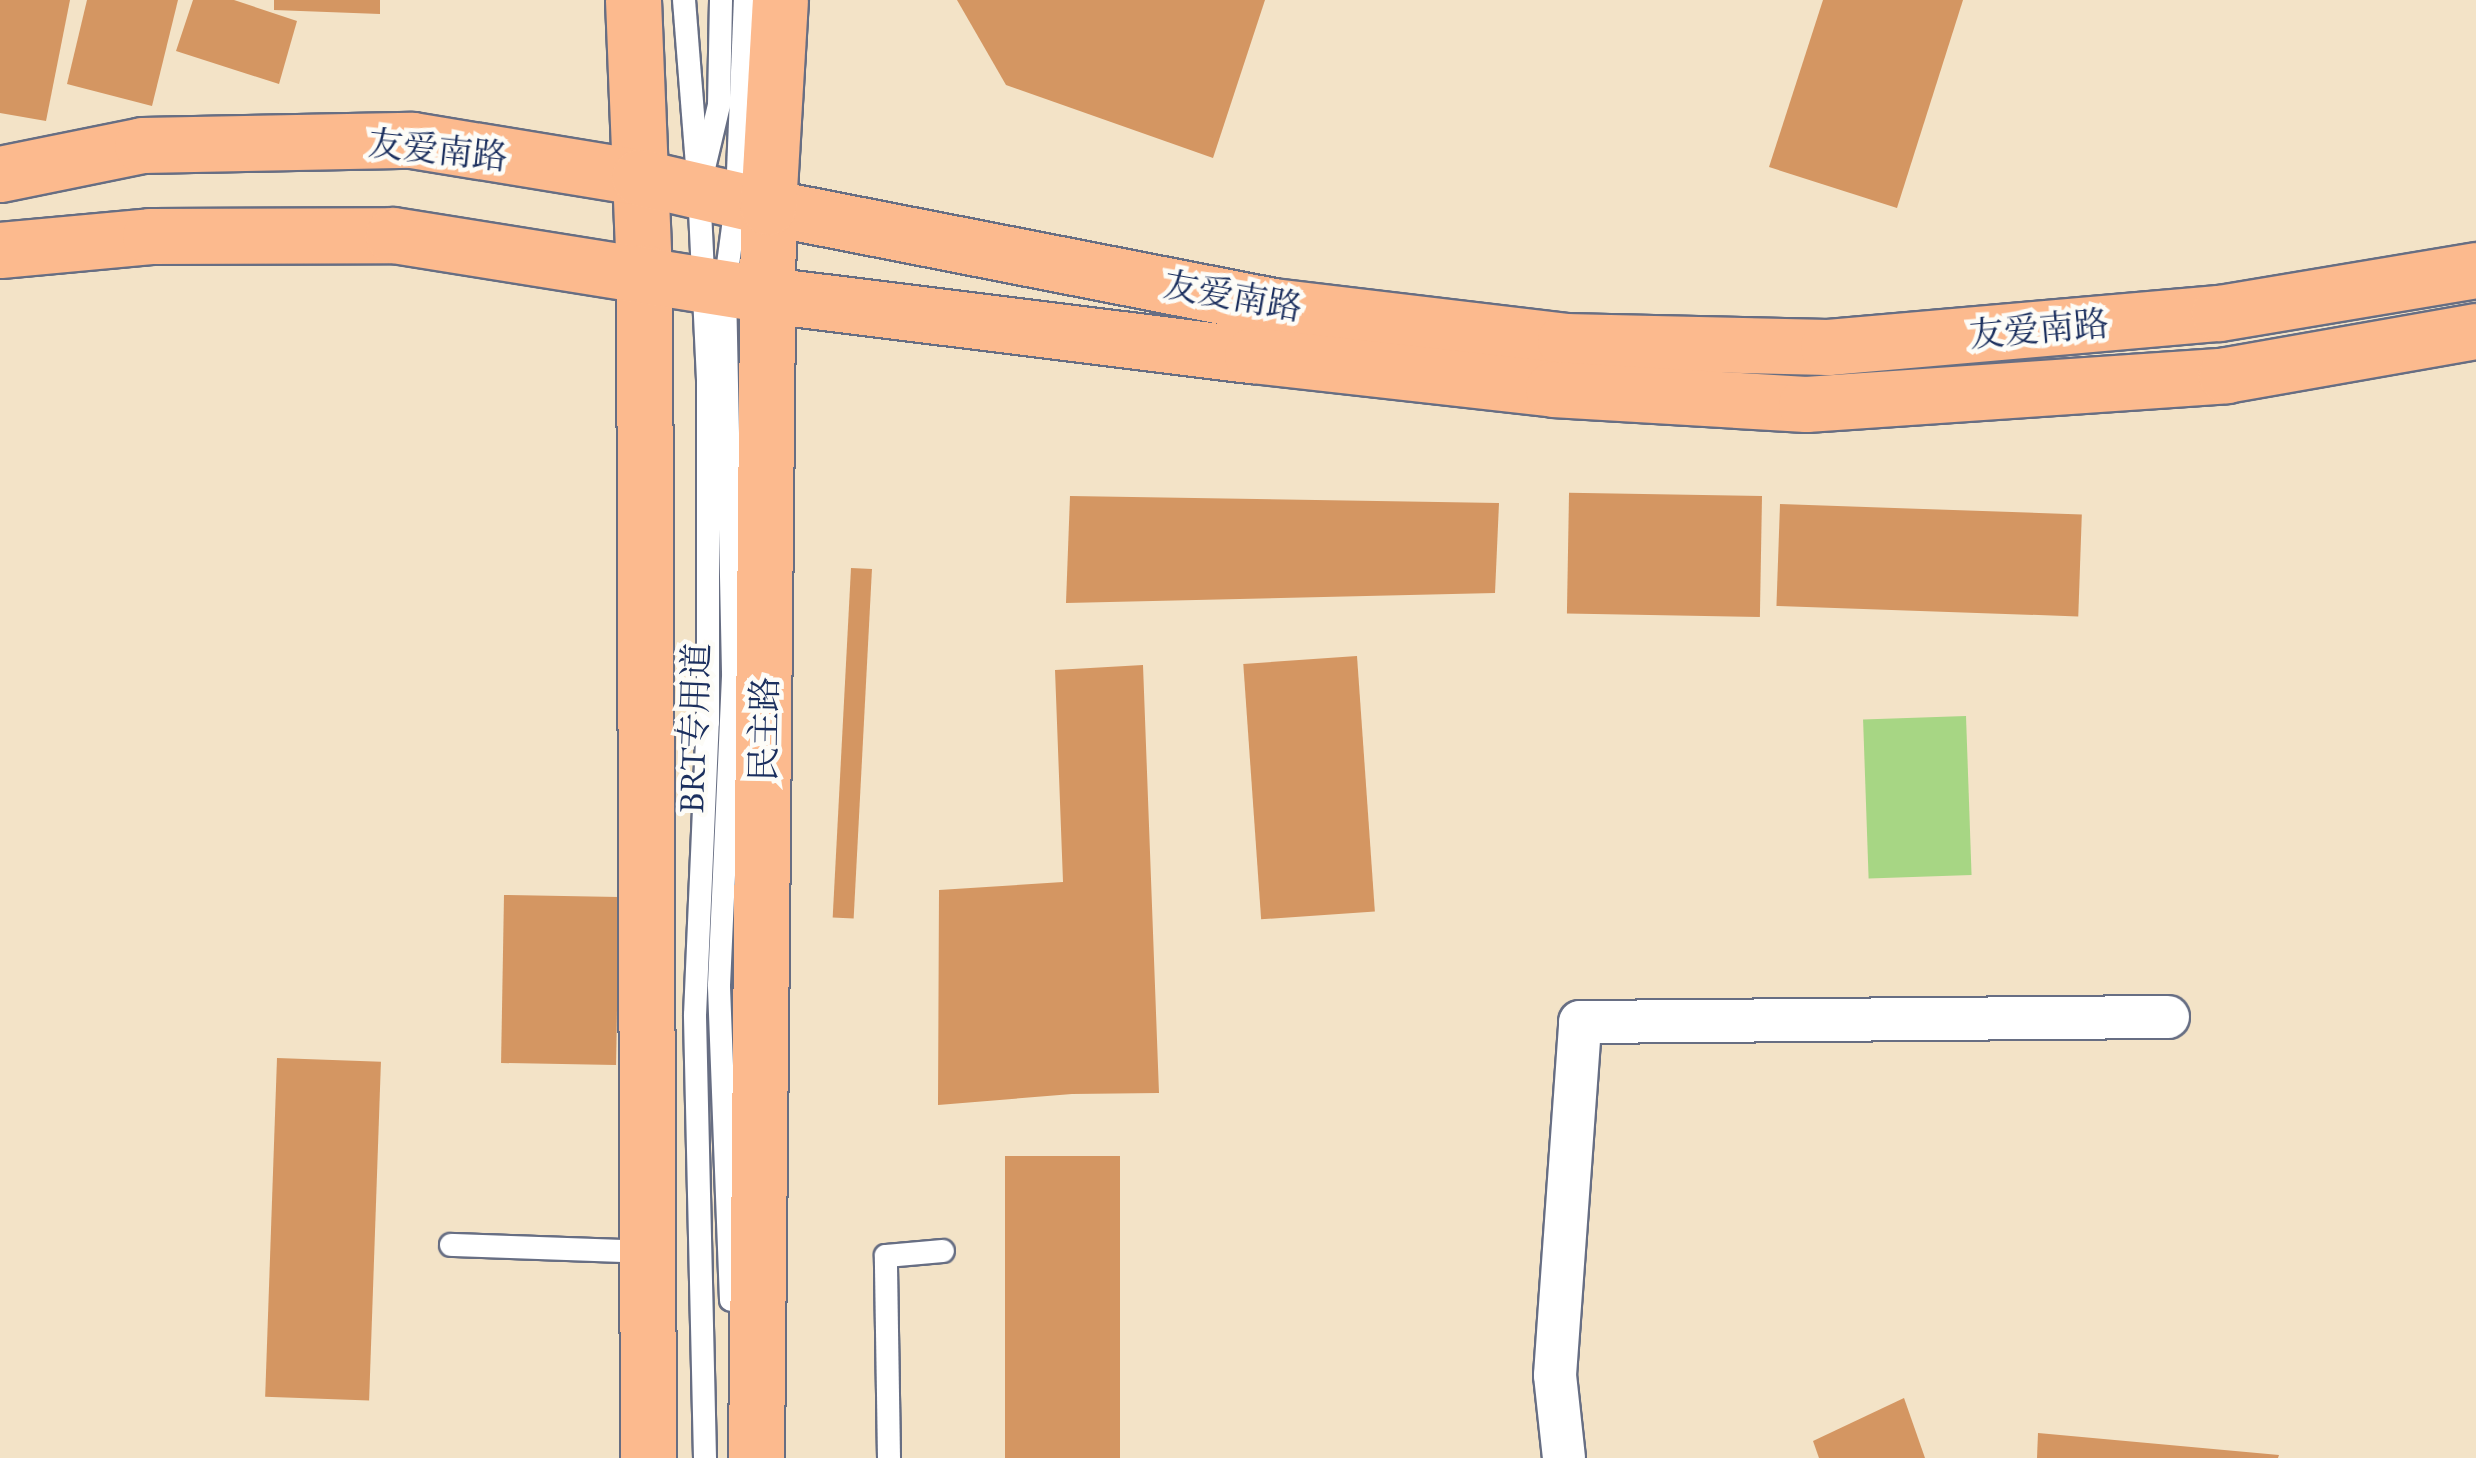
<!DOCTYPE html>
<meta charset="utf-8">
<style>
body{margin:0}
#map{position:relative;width:2476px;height:1458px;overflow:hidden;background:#f3e3c7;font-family:"EB Garamond","Noto Serif SC",serif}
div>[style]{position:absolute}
.green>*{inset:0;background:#a7d684;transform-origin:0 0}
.building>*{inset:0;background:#d49662;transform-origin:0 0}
.roads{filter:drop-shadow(2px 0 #676e83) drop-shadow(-2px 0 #676e83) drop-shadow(0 2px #676e83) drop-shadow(0 -2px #676e83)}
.service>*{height:22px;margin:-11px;padding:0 11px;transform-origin:11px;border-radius:11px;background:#fff}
.minor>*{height:42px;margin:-21px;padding:0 21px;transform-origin:21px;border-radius:21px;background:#fff}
.primary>*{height:55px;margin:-27.5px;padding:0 27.5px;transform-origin:27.5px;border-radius:27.5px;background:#fcba8e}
span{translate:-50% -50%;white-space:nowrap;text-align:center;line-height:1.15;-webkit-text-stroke:9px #fdfcf7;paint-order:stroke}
.street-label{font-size:35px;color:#1b2f5e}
</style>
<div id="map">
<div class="green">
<div style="left:1966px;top:716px;width:159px;height:103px;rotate:88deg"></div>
</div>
<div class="building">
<div style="clip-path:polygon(0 0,70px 0,46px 121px,0 113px)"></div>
<div style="clip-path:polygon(87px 0,178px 0,152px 106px,67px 84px)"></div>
<div style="clip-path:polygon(193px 0,234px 0,297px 21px,279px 84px,176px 51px)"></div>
<div style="clip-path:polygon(274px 0,380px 0,380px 14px,274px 10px)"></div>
<div style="clip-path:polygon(957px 0,1265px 0,1213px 158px,1006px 85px)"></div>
<div style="clip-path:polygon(1823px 0,1963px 0,1897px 208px,1769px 167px)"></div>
<div style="clip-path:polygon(1070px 496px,1499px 503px,1495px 593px,1066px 603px)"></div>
<div style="left:1762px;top:496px;width:121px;height:193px;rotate:91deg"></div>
<div style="left:1780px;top:504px;width:302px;height:102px;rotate:2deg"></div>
<div style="left:851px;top:568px;width:21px;height:350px;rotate:3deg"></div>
<div style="left:1357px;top:656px;width:256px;height:114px;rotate:86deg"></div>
<div style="clip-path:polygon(1143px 665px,1159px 1093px,1072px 1094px,938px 1105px,939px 890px,1063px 882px,1055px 670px)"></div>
<div style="left:504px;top:895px;width:115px;height:168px;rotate:1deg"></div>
<div style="left:277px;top:1058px;width:104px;height:339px;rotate:2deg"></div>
<div style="left:1120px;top:1156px;width:302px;height:115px;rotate:90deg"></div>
<div style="clip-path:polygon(1904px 1398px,1925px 1458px,1819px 1458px,1813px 1441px)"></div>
<div style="clip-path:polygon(2038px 1433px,2279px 1455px,2278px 1458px,2037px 1458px)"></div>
</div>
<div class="roads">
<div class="service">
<div style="left:684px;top:0;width:167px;rotate:85.5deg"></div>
<div style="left:451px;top:1245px;width:196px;rotate:2deg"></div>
<div style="left:731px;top:1300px;width:315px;rotate:-92.2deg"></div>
<div style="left:719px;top:985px;width:313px;rotate:-87.4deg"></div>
<div style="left:733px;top:672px;width:385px;rotate:-91.2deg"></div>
<div style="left:725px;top:287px;width:91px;rotate:-82.4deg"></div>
<div style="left:737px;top:197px;width:197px;rotate:-87.7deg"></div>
<div style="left:705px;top:1458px;width:443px;rotate:-91.3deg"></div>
<div style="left:695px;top:1015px;width:293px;rotate:-87.5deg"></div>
<div style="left:708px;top:722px;width:342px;rotate:-90deg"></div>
<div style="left:708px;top:380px;width:191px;rotate:-92.7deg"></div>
<div style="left:699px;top:189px;width:86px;rotate:-76.6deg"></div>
<div style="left:719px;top:105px;width:105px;rotate:-88.9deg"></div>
<div style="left:889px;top:1458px;width:202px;rotate:-90.9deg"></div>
<div style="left:886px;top:1256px;width:57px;rotate:-5deg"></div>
</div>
<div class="minor">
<div style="left:1564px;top:1458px;width:83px;rotate:-96.2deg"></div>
<div style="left:1555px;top:1375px;width:354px;rotate:-85.9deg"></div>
<div style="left:1580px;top:1022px;width:588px;rotate:-0.49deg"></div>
</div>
<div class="primary">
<div style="left:633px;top:0;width:272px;rotate:87.7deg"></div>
<div style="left:644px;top:272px;width:1186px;rotate:89.81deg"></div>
<div style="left:0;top:174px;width:145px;rotate:-11.5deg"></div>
<div style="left:142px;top:145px;width:270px;rotate:-1.1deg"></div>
<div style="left:412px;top:140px;width:230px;rotate:9.3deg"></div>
<div style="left:639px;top:177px;width:132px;rotate:13.1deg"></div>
<div style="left:768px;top:207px;width:515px;rotate:11.09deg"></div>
<div style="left:1273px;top:306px;width:294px;rotate:6.8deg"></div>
<div style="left:1565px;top:341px;width:263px;rotate:1.3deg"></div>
<div style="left:1828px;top:347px;width:392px;rotate:-5deg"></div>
<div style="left:2219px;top:313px;width:261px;rotate:-9.5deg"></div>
<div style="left:0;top:250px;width:151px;rotate:-5.3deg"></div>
<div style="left:150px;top:236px;width:243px;rotate:-0.2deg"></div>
<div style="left:393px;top:235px;width:380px;rotate:9.1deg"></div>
<div style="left:768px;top:295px;width:488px;rotate:7.1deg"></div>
<div style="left:1252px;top:355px;width:303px;rotate:6.4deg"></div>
<div style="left:1553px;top:389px;width:253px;rotate:3.4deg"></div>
<div style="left:1806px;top:404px;width:421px;rotate:-3.9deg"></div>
<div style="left:2226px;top:375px;width:254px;rotate:-10deg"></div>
<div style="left:756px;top:1458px;width:1251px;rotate:-89.45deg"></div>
<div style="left:768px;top:207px;width:207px;rotate:-86.7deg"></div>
</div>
</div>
<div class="street-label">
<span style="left:438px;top:150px;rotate:6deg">友爱南路</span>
<span style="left:1233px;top:296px;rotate:10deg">友爱南路</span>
<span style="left:2039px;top:329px;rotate:-5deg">友爱南路</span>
<span style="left:694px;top:728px;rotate:-88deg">BRT专用道</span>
<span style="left:764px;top:729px;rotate:-89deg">民主路</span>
</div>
</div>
